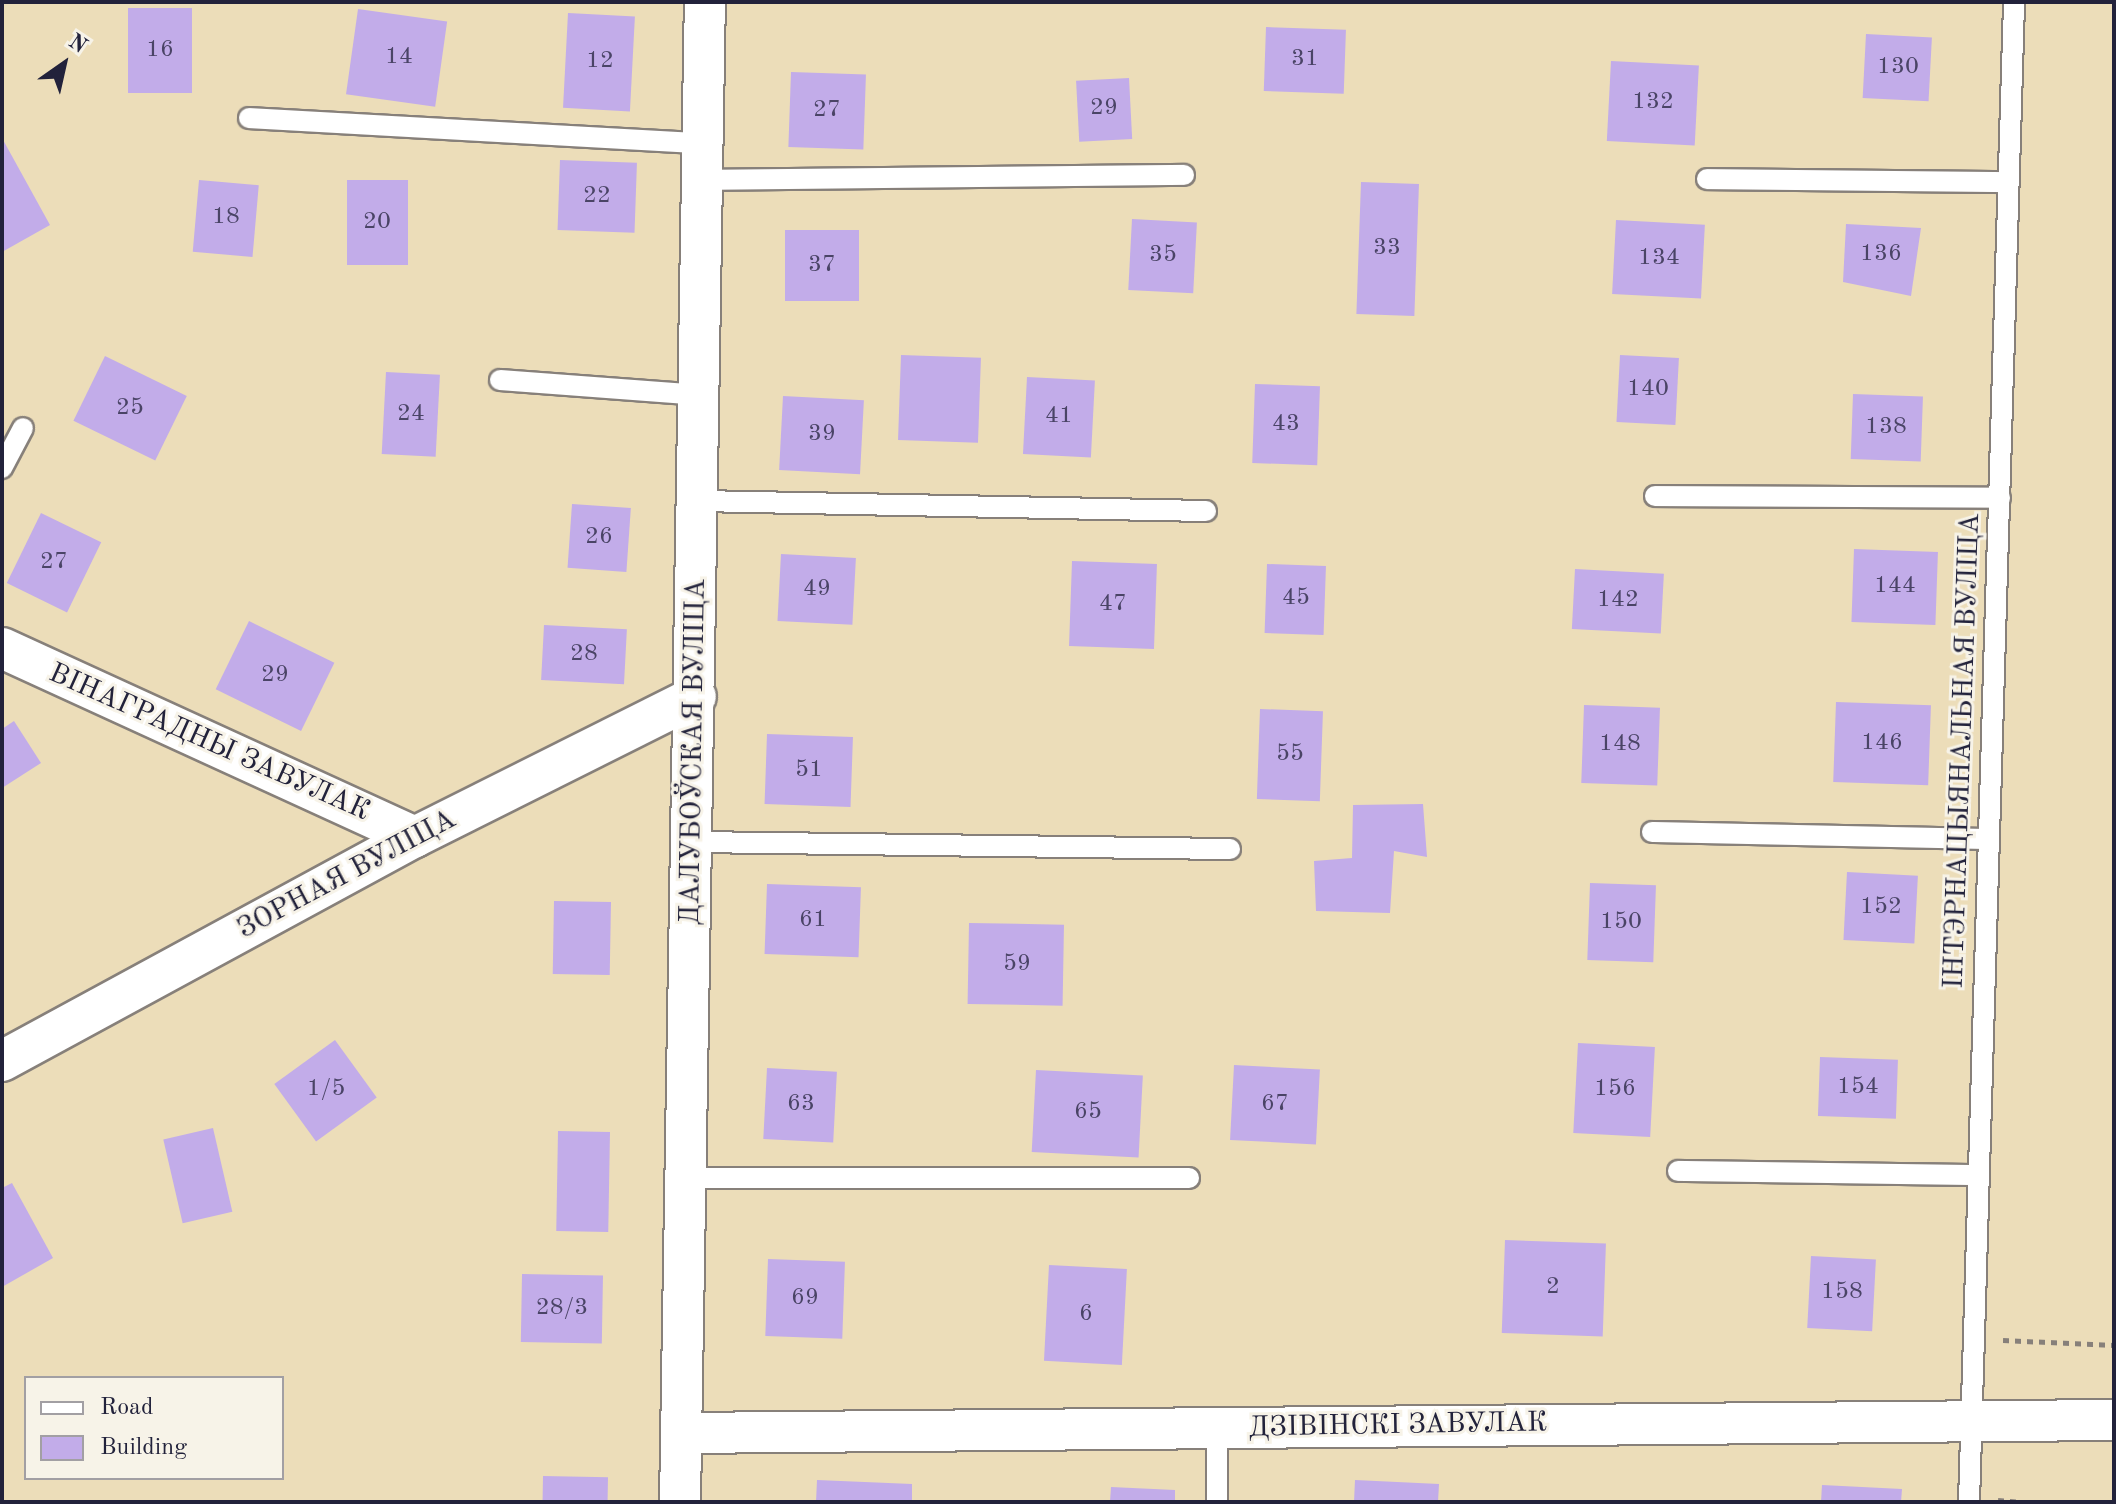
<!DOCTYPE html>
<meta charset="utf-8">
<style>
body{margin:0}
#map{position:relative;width:2116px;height:1504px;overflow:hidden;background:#ecddb9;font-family:"Old Standard TT",serif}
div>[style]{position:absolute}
.building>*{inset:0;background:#c2ace9;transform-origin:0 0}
.path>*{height:5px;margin-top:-2.5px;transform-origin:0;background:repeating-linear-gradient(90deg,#87807a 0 6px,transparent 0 12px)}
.roads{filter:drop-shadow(2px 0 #87807a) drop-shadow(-2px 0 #87807a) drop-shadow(0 2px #87807a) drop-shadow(0 -2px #87807a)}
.lane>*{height:20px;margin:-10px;padding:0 10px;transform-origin:10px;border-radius:10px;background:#fff}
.street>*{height:40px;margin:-20px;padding:0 20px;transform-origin:20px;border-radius:20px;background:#fff}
span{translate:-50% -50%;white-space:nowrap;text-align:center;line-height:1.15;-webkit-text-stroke:6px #f7f3e8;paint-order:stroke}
.number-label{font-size:24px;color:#4a4466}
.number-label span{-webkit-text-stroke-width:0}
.street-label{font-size:28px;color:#22223b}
.frame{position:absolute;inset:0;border:4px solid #22223b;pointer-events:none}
.legend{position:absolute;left:24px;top:1376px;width:260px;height:104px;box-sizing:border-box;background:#f7f3e8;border:2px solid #a29fa3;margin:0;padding:10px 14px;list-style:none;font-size:24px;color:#22223b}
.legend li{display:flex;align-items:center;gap:16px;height:40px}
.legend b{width:40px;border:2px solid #a29fa3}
.north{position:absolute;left:24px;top:24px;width:80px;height:80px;-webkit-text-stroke:6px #f7f3e8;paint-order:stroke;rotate:34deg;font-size:22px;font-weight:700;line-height:32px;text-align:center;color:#22223b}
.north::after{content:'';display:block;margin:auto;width:28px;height:36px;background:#22223b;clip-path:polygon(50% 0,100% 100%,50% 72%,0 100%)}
</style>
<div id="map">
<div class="building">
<div style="left:128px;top:8px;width:64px;height:85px"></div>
<div style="left:358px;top:9px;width:90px;height:86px;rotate:8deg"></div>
<div style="left:568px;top:13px;width:67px;height:95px;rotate:3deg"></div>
<div style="left:1266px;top:27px;width:80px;height:64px;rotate:2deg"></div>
<div style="left:1866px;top:34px;width:66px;height:64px;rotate:3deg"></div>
<div style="left:1611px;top:61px;width:88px;height:80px;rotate:3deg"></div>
<div style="left:791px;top:72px;width:75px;height:75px;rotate:2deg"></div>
<div style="left:1129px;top:78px;width:61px;height:53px;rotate:87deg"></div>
<div style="clip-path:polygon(2px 138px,50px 225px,2px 252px)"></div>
<div style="left:560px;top:160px;width:77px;height:70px;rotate:2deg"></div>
<div style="left:199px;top:180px;width:60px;height:72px;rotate:5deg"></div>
<div style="left:347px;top:180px;width:61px;height:85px"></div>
<div style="left:1361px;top:182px;width:58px;height:132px;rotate:2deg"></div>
<div style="left:1132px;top:219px;width:65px;height:71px;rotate:3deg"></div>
<div style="left:1616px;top:220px;width:89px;height:74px;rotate:3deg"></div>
<div style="clip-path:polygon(1846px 224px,1921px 228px,1911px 296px,1843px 282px)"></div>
<div style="left:785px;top:230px;width:74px;height:71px"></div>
<div style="left:901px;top:355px;width:80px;height:85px;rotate:2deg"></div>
<div style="left:1620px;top:355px;width:59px;height:67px;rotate:3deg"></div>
<div style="left:105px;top:356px;width:91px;height:72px;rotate:26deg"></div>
<div style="left:386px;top:372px;width:54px;height:82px;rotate:3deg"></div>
<div style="left:1027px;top:377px;width:68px;height:77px;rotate:3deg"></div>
<div style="left:1255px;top:384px;width:65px;height:79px;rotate:2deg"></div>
<div style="left:1853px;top:394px;width:70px;height:65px;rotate:2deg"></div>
<div style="left:783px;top:396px;width:81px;height:74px;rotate:3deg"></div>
<div style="left:572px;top:504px;width:59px;height:64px;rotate:4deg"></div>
<div style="left:41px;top:513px;width:67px;height:78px;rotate:26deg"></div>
<div style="left:1854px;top:549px;width:84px;height:73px;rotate:2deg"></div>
<div style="left:781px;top:554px;width:75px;height:67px;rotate:3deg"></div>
<div style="left:1072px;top:561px;width:85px;height:85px;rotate:2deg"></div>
<div style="left:1267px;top:564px;width:59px;height:69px;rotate:2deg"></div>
<div style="left:1575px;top:569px;width:89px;height:60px;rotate:3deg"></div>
<div style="left:249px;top:621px;width:95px;height:76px;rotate:26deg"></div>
<div style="left:544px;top:625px;width:83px;height:55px;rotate:3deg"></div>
<div style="left:1836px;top:702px;width:95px;height:80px;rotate:2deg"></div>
<div style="left:1584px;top:705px;width:76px;height:78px;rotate:2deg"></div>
<div style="left:1260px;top:709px;width:63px;height:90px;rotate:2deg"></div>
<div style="clip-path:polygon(14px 721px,41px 763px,2px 788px,2px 729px)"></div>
<div style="left:767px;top:734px;width:86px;height:70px;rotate:2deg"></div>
<div style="clip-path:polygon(1423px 804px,1427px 857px,1394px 851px,1390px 913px,1316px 911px,1314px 861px,1352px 858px,1353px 805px)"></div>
<div style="left:1847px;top:872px;width:71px;height:68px;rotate:3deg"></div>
<div style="left:1590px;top:883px;width:66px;height:77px;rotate:2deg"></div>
<div style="left:767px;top:884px;width:94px;height:70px;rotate:2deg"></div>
<div style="left:554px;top:901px;width:57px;height:73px;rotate:1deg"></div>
<div style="left:969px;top:923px;width:95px;height:81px;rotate:1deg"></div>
<div style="left:335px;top:1040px;width:71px;height:75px;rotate:54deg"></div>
<div style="left:1578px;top:1043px;width:77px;height:90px;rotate:3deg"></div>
<div style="left:1820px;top:1057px;width:78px;height:59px;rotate:2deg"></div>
<div style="left:1234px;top:1065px;width:86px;height:75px;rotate:3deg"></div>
<div style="left:767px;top:1068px;width:70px;height:71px;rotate:3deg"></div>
<div style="left:1036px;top:1070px;width:107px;height:82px;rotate:3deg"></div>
<div style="left:213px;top:1128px;width:86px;height:51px;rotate:77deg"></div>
<div style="left:558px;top:1131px;width:52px;height:100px;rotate:1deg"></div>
<div style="clip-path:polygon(12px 1183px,53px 1258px,2px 1287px,2px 1188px)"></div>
<div style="left:1505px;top:1240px;width:101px;height:93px;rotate:2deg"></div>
<div style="left:1811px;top:1256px;width:65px;height:72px;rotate:3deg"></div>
<div style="left:768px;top:1259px;width:77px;height:77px;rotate:2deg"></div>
<div style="left:1049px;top:1265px;width:78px;height:96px;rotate:3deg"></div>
<div style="left:522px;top:1274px;width:81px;height:68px;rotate:1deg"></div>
<div style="left:543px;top:1476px;width:65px;height:26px;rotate:1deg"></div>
<div style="clip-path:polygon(817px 1480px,912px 1484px,912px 1502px,816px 1502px)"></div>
<div style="clip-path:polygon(1355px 1480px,1439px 1484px,1438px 1502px,1354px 1502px)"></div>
<div style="clip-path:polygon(1822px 1485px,1902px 1489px,1901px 1502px,1821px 1502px)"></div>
<div style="clip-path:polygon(1111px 1487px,1175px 1490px,1175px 1502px,1110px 1502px)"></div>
</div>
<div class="path">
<div style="left:2003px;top:1340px;width:111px;rotate:2.6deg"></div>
<div style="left:1998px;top:1500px;width:24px;rotate:5deg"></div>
</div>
<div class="roads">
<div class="lane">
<div style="left:249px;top:118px;width:455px;rotate:3.2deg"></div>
<div style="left:1707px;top:179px;width:301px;rotate:0.6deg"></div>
<div style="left:703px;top:180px;width:481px;rotate:-0.6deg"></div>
<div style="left:500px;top:380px;width:201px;rotate:4.3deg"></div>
<div style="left:2px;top:468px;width:45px;rotate:-62.3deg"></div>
<div style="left:1655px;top:496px;width:345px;rotate:0.3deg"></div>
<div style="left:699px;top:501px;width:507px;rotate:1.13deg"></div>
<div style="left:1652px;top:832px;width:336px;rotate:1.2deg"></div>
<div style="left:693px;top:842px;width:537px;rotate:0.75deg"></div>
<div style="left:1678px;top:1171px;width:300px;rotate:0.8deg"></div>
<div style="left:685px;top:1178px;width:504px"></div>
<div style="left:1217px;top:1502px;width:74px;rotate:-90deg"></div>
<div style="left:1969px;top:1502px;width:1501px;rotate:-88.28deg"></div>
</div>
<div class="street">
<div style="left:2px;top:648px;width:454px;rotate:24.6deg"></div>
<div style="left:2px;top:1061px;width:470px;rotate:-28.5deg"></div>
<div style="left:415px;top:837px;width:314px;rotate:-26.6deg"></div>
<div style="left:681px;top:1433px;width:1433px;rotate:-0.52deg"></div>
<div style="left:680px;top:1502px;width:1500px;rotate:-89.05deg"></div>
</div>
</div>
<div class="number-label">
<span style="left:160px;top:51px">16</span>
<span style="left:399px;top:58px">14</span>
<span style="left:1305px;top:60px">31</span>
<span style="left:600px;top:62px">12</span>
<span style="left:1898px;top:68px">130</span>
<span style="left:1653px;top:103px">132</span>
<span style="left:1104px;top:109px">29</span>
<span style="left:827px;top:111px">27</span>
<span style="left:597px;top:197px">22</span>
<span style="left:226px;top:218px">18</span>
<span style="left:377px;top:223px">20</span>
<span style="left:1387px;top:249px">33</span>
<span style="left:1881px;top:255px">136</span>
<span style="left:1163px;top:256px">35</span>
<span style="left:1659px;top:259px">134</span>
<span style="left:822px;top:266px">37</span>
<span style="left:1648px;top:390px">140</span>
<span style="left:130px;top:409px">25</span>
<span style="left:411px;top:415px">24</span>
<span style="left:1059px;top:417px">41</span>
<span style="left:1286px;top:425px">43</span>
<span style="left:1886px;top:428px">138</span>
<span style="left:822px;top:435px">39</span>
<span style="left:599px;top:538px">26</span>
<span style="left:54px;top:563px">27</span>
<span style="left:1895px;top:587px">144</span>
<span style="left:817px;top:590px">49</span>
<span style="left:1296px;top:599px">45</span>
<span style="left:1618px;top:601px">142</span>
<span style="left:1113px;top:605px">47</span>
<span style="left:584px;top:655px">28</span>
<span style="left:275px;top:676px">29</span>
<span style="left:1882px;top:744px">146</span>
<span style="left:1620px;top:745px">148</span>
<span style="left:1290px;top:755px">55</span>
<span style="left:809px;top:771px">51</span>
<span style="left:1881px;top:908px">152</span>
<span style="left:813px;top:921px">61</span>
<span style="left:1621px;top:923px">150</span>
<span style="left:1017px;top:965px">59</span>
<span style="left:1858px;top:1088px">154</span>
<span style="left:326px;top:1090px">1/5</span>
<span style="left:1615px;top:1090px">156</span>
<span style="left:801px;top:1105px">63</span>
<span style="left:1275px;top:1105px">67</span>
<span style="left:1088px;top:1113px">65</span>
<span style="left:1553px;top:1288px">2</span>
<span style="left:1842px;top:1293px">158</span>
<span style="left:805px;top:1299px">69</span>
<span style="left:562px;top:1309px">28/3</span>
<span style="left:1086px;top:1315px">6</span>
</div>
<div class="street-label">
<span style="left:209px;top:743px;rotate:24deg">ВІНАГРАДНЫ ЗАВУЛАК</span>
<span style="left:1963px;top:751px;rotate:-88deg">ІНТЭРНАЦЫЯНАЛЬНАЯ ВУЛІЦА</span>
<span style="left:694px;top:752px;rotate:-89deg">ДАЛУБОЎСКАЯ ВУЛІЦА</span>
<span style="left:347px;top:875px;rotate:-28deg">ЗОРНАЯ ВУЛІЦА</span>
<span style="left:1398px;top:1426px;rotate:-1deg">ДЗІВІНСКІ ЗАВУЛАК</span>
</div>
<div class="frame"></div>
<ul class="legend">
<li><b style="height:10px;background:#fff"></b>Road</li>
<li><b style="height:22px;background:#c2ace9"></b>Building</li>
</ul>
<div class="north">N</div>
</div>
